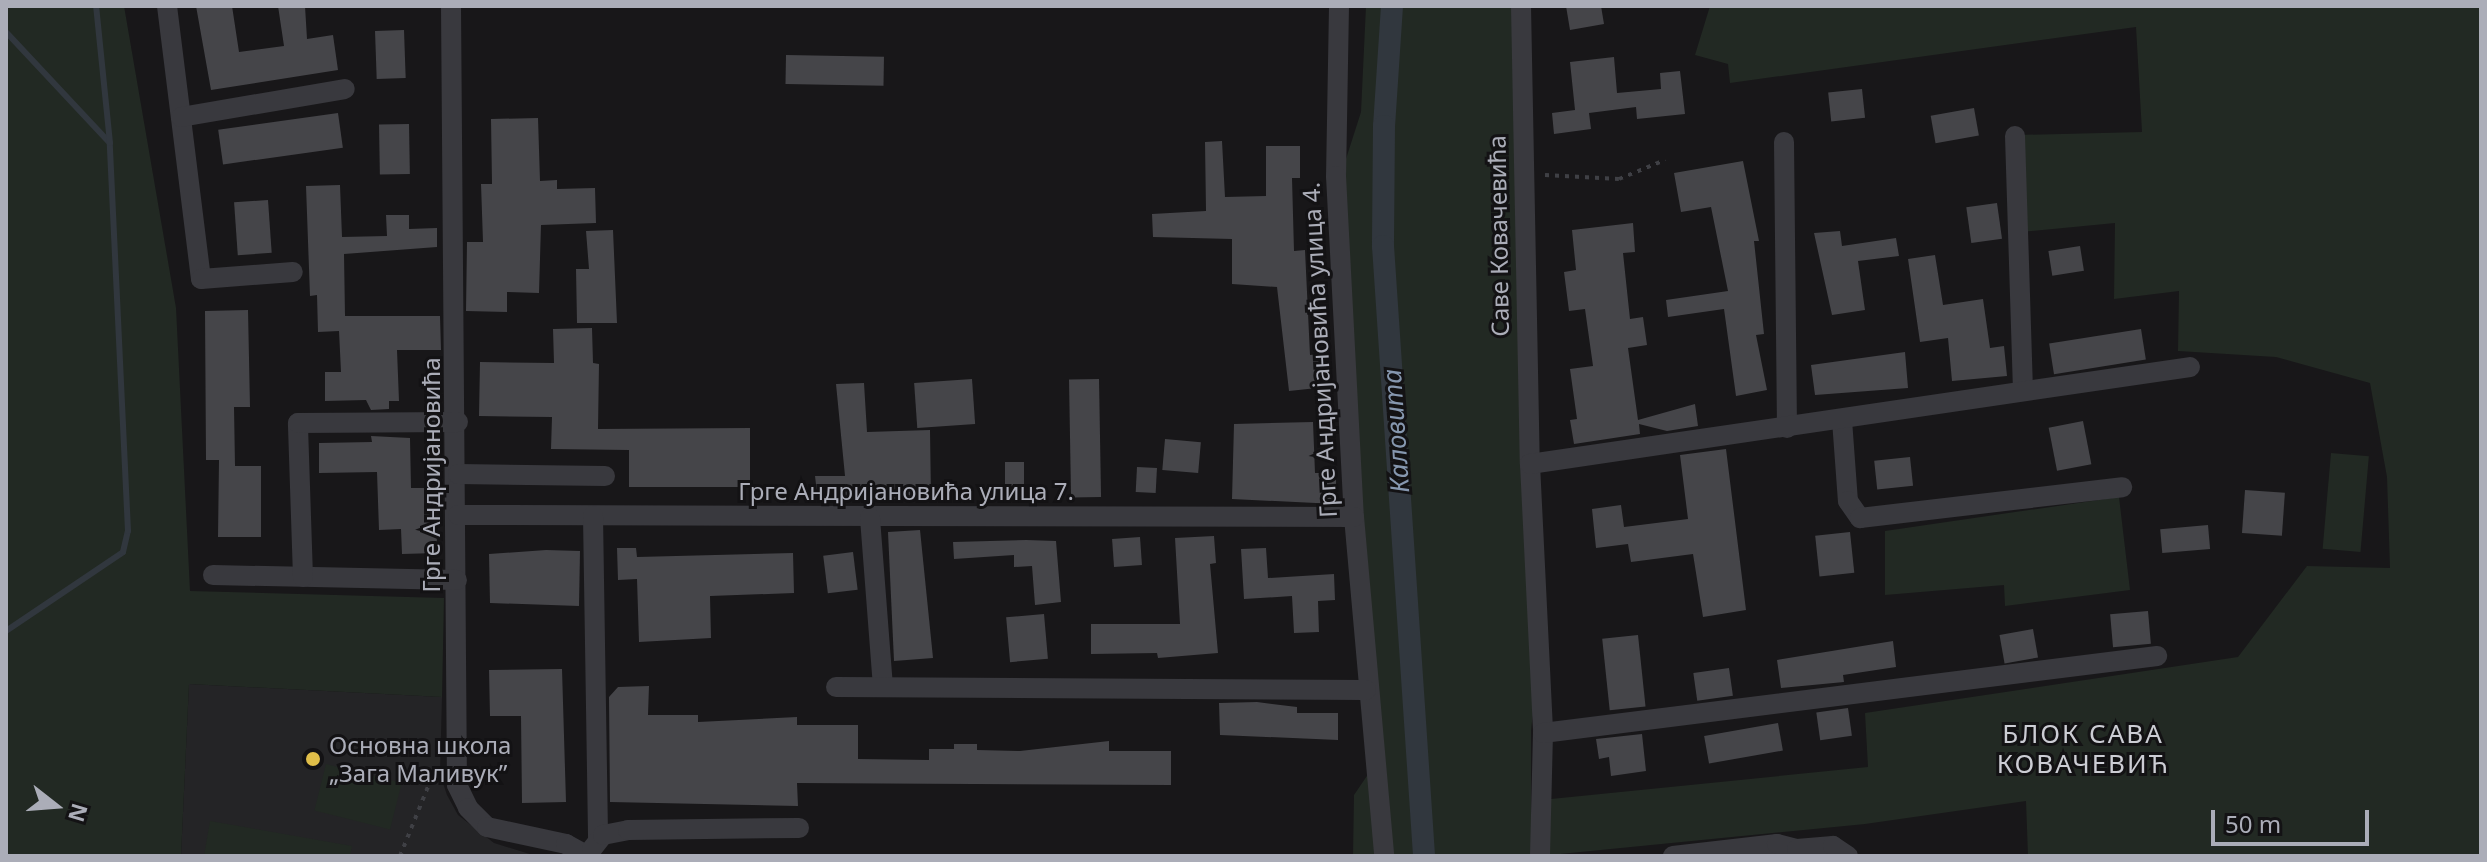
<!DOCTYPE html>
<meta charset="utf-8">
<style>
body{margin:0}
#map{position:relative;width:2487px;height:862px;overflow:hidden;background:#181719;font-family:"Noto Sans",sans-serif}
div>[style]{position:absolute}
.built>*{inset:0;background:#242426}
.green>*{inset:0;background:#222923;transform-origin:0 0}
.stream>*{height:6px;margin:-3px;padding:0 3px;transform-origin:3px;border-radius:3px;background:#31373e}
.canal>*{height:22px;margin:-11px;padding:0 11px;transform-origin:11px;border-radius:11px;background:#31373e}
.building>*{inset:0;background:#454549;transform-origin:0 0}
.path>*{height:4px;margin-top:-2px;transform-origin:0;background:repeating-linear-gradient(90deg,#3f4045 0 4px,transparent 0 10px)}
.minor>*{height:20px;margin:-10px;padding:0 10px;transform-origin:10px;border-radius:10px;background:#39393e}
.dots>*{width:22px;height:22px;translate:-50% -50%;box-sizing:border-box;border:4px solid #131214;border-radius:50%}
span{translate:-50% -50%;white-space:nowrap;text-align:center;line-height:1.15;-webkit-text-stroke:6px #131214;paint-order:stroke}
.street-label{font-size:24px;color:#abadb8}
.poi-label{font-size:24px;color:#abadb8}
.left{translate:0 -50%;text-align:left}
.water-label{font-size:26px;color:#8697af;font-style:italic}
.neighbourhood-label{font-size:26px;color:#cccdd4;letter-spacing:2px}
.frame{position:absolute;inset:0;border:8px solid #abadb8;pointer-events:none}
.north{position:absolute;left:16px;top:766px;width:80px;height:80px;-webkit-text-stroke:6px #131214;paint-order:stroke;rotate:107deg;font-size:22px;font-weight:700;line-height:32px;text-align:center;color:#abadb8}
.north::after{content:'';display:block;margin:auto;width:28px;height:36px;background:#abadb8;clip-path:polygon(50% 0,100% 100%,50% 72%,0 100%)}
.scale{position:absolute;left:2211px;top:810px;width:158px;height:36px;box-sizing:border-box;border:4px solid #abadb8;border-top:0;padding-left:10px;font-size:24px;line-height:28px;white-space:nowrap;color:#abadb8;-webkit-text-stroke:6px #131214;paint-order:stroke}
</style>
<div id="map">
<div class="built">
<div style="clip-path:polygon(189px 684px,442px 697px,440px 774px,447px 795px,458px 815px,494px 843px,536px 856px,181px 856px)"></div>
</div>
<div class="green">
<div style="clip-path:polygon(6px 6px,124px 6px,176px 308px,190px 591px,444px 598px,442px 697px,189px 684px,181px 856px,6px 856px)"></div>
<div style="clip-path:polygon(1366px 6px,1521px 6px,1539px 652px,1531px 731px,1531px 856px,1353px 856px,1354px 795px,1375px 764px,1337px 187px,1361px 112px)"></div>
<div style="clip-path:polygon(1710px 6px,2481px 6px,2481px 856px,2028px 856px,2026px 801px,1865px 824px,1540px 856px,1541px 800px,1868px 767px,1865px 713px,2238px 657px,2307px 566px,2390px 568px,2387px 477px,2370px 383px,2276px 357px,2178px 351px,2179px 291px,2114px 299px,2115px 223px,2021px 232px,2017px 135px,2142px 132px,2136px 27px,1730px 83px,1728px 64px,1695px 55px)"></div>
<div style="left:2331px;top:453px;width:38px;height:96px;rotate:5deg"></div>
<div style="clip-path:polygon(2119px 497px,2130px 590px,2005px 606px,2004px 585px,1885px 595px,1885px 531px)"></div>
<div style="left:326px;top:764px;width:78px;height:48px;rotate:14deg"></div>
<div style="clip-path:polygon(210px 821px,352px 846px,350px 856px,204px 856px)"></div>
</div>
<div class="stream">
<div style="left:6px;top:32px;width:152px;rotate:46.9deg"></div>
<div style="left:6px;top:631px;width:141px;rotate:-34deg"></div>
<div style="left:123px;top:552px;width:22px;rotate:-77deg"></div>
<div style="left:128px;top:531px;width:388px;rotate:-92.7deg"></div>
<div style="left:110px;top:143px;width:138px;rotate:-95.8deg"></div>
</div>
<div class="canal">
<div style="left:1392px;top:6px;width:120px;rotate:93.8deg"></div>
<div style="left:1384px;top:126px;width:120px;rotate:90.5deg"></div>
<div style="left:1383px;top:246px;width:611px;rotate:86.15deg"></div>
</div>
<div class="building">
<div style="clip-path:polygon(196px 6px,232px 6px,239px 52px,284px 46px,278px 6px,305px 6px,307px 39px,333px 35px,338px 70px,211px 90px)"></div>
<div style="clip-path:polygon(1566px 6px,1601px 6px,1604px 24px,1570px 30px)"></div>
<div style="left:404px;top:30px;width:48px;height:29px;rotate:88deg"></div>
<div style="left:786px;top:55px;width:98px;height:29px;rotate:1deg"></div>
<div style="clip-path:polygon(1614px 57px,1617px 93px,1661px 89px,1660px 73px,1680px 71px,1685px 114px,1637px 119px,1636px 107px,1589px 113px,1591px 129px,1554px 134px,1552px 113px,1575px 110px,1570px 62px)"></div>
<div style="left:1862px;top:89px;width:29px;height:34px;rotate:84deg"></div>
<div style="left:1974px;top:108px;width:28px;height:44px;rotate:80deg"></div>
<div style="left:338px;top:113px;width:35px;height:121px;rotate:82deg"></div>
<div style="clip-path:polygon(538px 118px,540px 181px,557px 180px,557px 189px,595px 188px,596px 223px,541px 225px,539px 293px,507px 292px,507px 312px,466px 311px,467px 242px,483px 242px,481px 184px,492px 184px,491px 119px)"></div>
<div style="left:409px;top:124px;width:50px;height:30px;rotate:89deg"></div>
<div style="clip-path:polygon(1222px 141px,1225px 197px,1266px 196px,1266px 146px,1300px 146px,1300px 178px,1292px 178px,1294px 251px,1305px 250px,1310px 355px,1319px 354px,1321px 369px,1315px 370px,1317px 388px,1289px 391px,1277px 287px,1232px 284px,1232px 239px,1153px 237px,1152px 214px,1206px 211px,1205px 142px)"></div>
<div style="clip-path:polygon(1743px 161px,1759px 241px,1754px 241px,1764px 334px,1756px 335px,1767px 390px,1736px 396px,1724px 309px,1668px 317px,1666px 300px,1728px 291px,1711px 207px,1681px 212px,1674px 173px)"></div>
<div style="clip-path:polygon(340px 185px,342px 237px,387px 236px,386px 215px,409px 215px,409px 229px,437px 228px,437px 247px,344px 254px,345px 316px,440px 316px,441px 350px,397px 350px,399px 401px,389px 401px,389px 409px,371px 410px,366px 400px,325px 401px,325px 372px,341px 372px,339px 331px,318px 332px,317px 295px,310px 296px,306px 186px)"></div>
<div style="left:268px;top:200px;width:53px;height:34px;rotate:86deg"></div>
<div style="left:1997px;top:203px;width:36px;height:31px;rotate:82deg"></div>
<div style="clip-path:polygon(1633px 223px,1635px 252px,1623px 253px,1630px 319px,1643px 317px,1647px 345px,1628px 348px,1638px 420px,1695px 404px,1698px 426px,1667px 431px,1639px 424px,1640px 434px,1574px 444px,1570px 420px,1577px 419px,1570px 369px,1593px 366px,1585px 309px,1569px 311px,1564px 272px,1576px 270px,1572px 230px)"></div>
<div style="clip-path:polygon(613px 230px,617px 323px,577px 323px,576px 269px,589px 269px,586px 231px)"></div>
<div style="clip-path:polygon(1840px 231px,1842px 246px,1896px 238px,1899px 256px,1858px 261px,1865px 310px,1832px 315px,1814px 233px)"></div>
<div style="left:2080px;top:246px;width:25px;height:32px;rotate:81deg"></div>
<div style="clip-path:polygon(1935px 255px,1943px 305px,1983px 299px,1990px 348px,2004px 346px,2007px 376px,1952px 381px,1948px 338px,1920px 342px,1908px 259px)"></div>
<div style="clip-path:polygon(248px 310px,250px 407px,234px 407px,235px 466px,261px 466px,261px 537px,218px 537px,219px 460px,206px 460px,205px 311px)"></div>
<div style="clip-path:polygon(592px 328px,593px 363px,599px 364px,598px 429px,750px 428px,750px 487px,629px 487px,629px 450px,551px 449px,552px 417px,479px 416px,480px 362px,554px 363px,553px 329px)"></div>
<div style="left:2141px;top:329px;width:31px;height:93px;rotate:81deg"></div>
<div style="clip-path:polygon(1905px 352px,1908px 388px,1815px 395px,1811px 365px)"></div>
<div style="left:972px;top:379px;width:45px;height:58px;rotate:86deg"></div>
<div style="left:1099px;top:379px;width:118px;height:30px;rotate:89deg"></div>
<div style="clip-path:polygon(864px 383px,867px 432px,930px 430px,931px 498px,818px 501px,815px 476px,845px 476px,836px 384px)"></div>
<div style="left:2083px;top:421px;width:44px;height:35px;rotate:79deg"></div>
<div style="clip-path:polygon(1313px 422px,1315px 473px,1336px 473px,1336px 504px,1232px 499px,1234px 424px)"></div>
<div style="clip-path:polygon(371px 436px,410px 438px,411px 488px,436px 488px,437px 553px,402px 554px,401px 529px,379px 530px,377px 472px,319px 473px,319px 443px,372px 442px)"></div>
<div style="left:1165px;top:439px;width:36px;height:31px;rotate:5deg"></div>
<div style="clip-path:polygon(1726px 449px,1746px 610px,1703px 617px,1693px 554px,1631px 562px,1628px 544px,1596px 548px,1592px 509px,1621px 505px,1624px 527px,1688px 519px,1680px 455px)"></div>
<div style="left:1910px;top:457px;width:29px;height:36px;rotate:84deg"></div>
<div style="left:1005px;top:462px;width:19px;height:33px"></div>
<div style="left:1137px;top:467px;width:20px;height:25px;rotate:3deg"></div>
<div style="left:2245px;top:490px;width:40px;height:43px;rotate:4deg"></div>
<div style="left:2208px;top:525px;width:24px;height:48px;rotate:85deg"></div>
<div style="clip-path:polygon(920px 530px,933px 658px,894px 661px,888px 532px)"></div>
<div style="left:1850px;top:532px;width:41px;height:35px;rotate:84deg"></div>
<div style="clip-path:polygon(1214px 536px,1216px 563px,1210px 564px,1218px 653px,1158px 658px,1157px 653px,1091px 654px,1091px 624px,1180px 624px,1175px 538px)"></div>
<div style="left:1140px;top:537px;width:28px;height:28px;rotate:86deg"></div>
<div style="clip-path:polygon(1026px 540px,1056px 541px,1061px 602px,1035px 605px,1032px 566px,1014px 567px,1014px 555px,954px 559px,953px 542px)"></div>
<div style="clip-path:polygon(617px 548px,636px 548px,637px 557px,793px 553px,794px 593px,710px 596px,711px 638px,639px 642px,637px 579px,618px 580px)"></div>
<div style="clip-path:polygon(1266px 548px,1268px 578px,1334px 574px,1335px 600px,1318px 601px,1319px 632px,1294px 633px,1292px 596px,1244px 599px,1241px 549px)"></div>
<div style="clip-path:polygon(546px 550px,580px 551px,579px 606px,490px 603px,489px 554px)"></div>
<div style="left:853px;top:552px;width:38px;height:30px;rotate:83deg"></div>
<div style="left:2148px;top:611px;width:33px;height:38px;rotate:85deg"></div>
<div style="left:1044px;top:614px;width:45px;height:38px;rotate:85deg"></div>
<div style="left:2033px;top:629px;width:29px;height:34px;rotate:80deg"></div>
<div style="left:1638px;top:635px;width:72px;height:36px;rotate:84deg"></div>
<div style="clip-path:polygon(1893px 641px,1896px 667px,1843px 675px,1844px 682px,1781px 688px,1777px 660px)"></div>
<div style="left:1729px;top:668px;width:28px;height:36px;rotate:82deg"></div>
<div style="clip-path:polygon(562px 669px,566px 802px,522px 803px,521px 716px,490px 716px,489px 670px)"></div>
<div style="clip-path:polygon(649px 686px,648px 715px,698px 715px,698px 722px,797px 717px,797px 725px,858px 725px,858px 759px,929px 760px,929px 749px,954px 749px,954px 744px,977px 744px,977px 750px,1020px 751px,1109px 741px,1109px 751px,1171px 751px,1171px 785px,797px 783px,798px 806px,610px 802px,609px 697px,618px 687px)"></div>
<div style="clip-path:polygon(1257px 702px,1297px 707px,1297px 713px,1338px 713px,1338px 740px,1220px 735px,1219px 703px)"></div>
<div style="left:1848px;top:708px;width:28px;height:32px;rotate:82deg"></div>
<div style="left:1778px;top:723px;width:28px;height:75px;rotate:80deg"></div>
<div style="clip-path:polygon(1642px 734px,1646px 771px,1611px 776px,1609px 757px,1599px 759px,1596px 739px)"></div>
</div>
<div class="path">
<div style="left:1545px;top:175px;width:74px;rotate:3.1deg"></div>
<div style="left:1619px;top:179px;width:50px;rotate:-22.4deg"></div>
<div style="left:400px;top:856px;width:96px;rotate:-68deg"></div>
</div>
<div class="minor">
<div style="left:167px;top:6px;width:275px;rotate:82.9deg"></div>
<div style="left:201px;top:279px;width:92px;rotate:-4.4deg"></div>
<div style="left:451px;top:6px;width:779px;rotate:89.56deg"></div>
<div style="left:457px;top:785px;width:25px;rotate:64deg"></div>
<div style="left:468px;top:808px;width:27px;rotate:45deg"></div>
<div style="left:487px;top:827px;width:81px;rotate:12.1deg"></div>
<div style="left:566px;top:844px;width:25px;rotate:29deg"></div>
<div style="left:1339px;top:6px;width:170px;rotate:91deg"></div>
<div style="left:1336px;top:176px;width:341px;rotate:87deg"></div>
<div style="left:1354px;top:517px;width:340px;rotate:84.9deg"></div>
<div style="left:1521px;top:6px;width:458px;rotate:88.9deg"></div>
<div style="left:1530px;top:464px;width:269px;rotate:87.2deg"></div>
<div style="left:1543px;top:733px;width:123px;rotate:91.4deg"></div>
<div style="left:181px;top:117px;width:166px;rotate:-9.7deg"></div>
<div style="left:2015px;top:136px;width:252px;rotate:88.2deg"></div>
<div style="left:1784px;top:142px;width:286px;rotate:89.4deg"></div>
<div style="left:1842px;top:420px;width:81px;rotate:85.8deg"></div>
<div style="left:1848px;top:501px;width:21px;rotate:55deg"></div>
<div style="left:1860px;top:518px;width:264px;rotate:-6.7deg"></div>
<div style="left:1530px;top:464px;width:667px;rotate:-8.36deg"></div>
<div style="left:458px;top:474px;width:147px;rotate:0.8deg"></div>
<div style="left:458px;top:515px;width:896px;rotate:0.13deg"></div>
<div style="left:593px;top:516px;width:323px;rotate:89.1deg"></div>
<div style="left:870px;top:518px;width:169px;rotate:85.6deg"></div>
<div style="left:213px;top:575px;width:244px;rotate:1.2deg"></div>
<div style="left:303px;top:577px;width:154px;rotate:-91.9deg"></div>
<div style="left:298px;top:423px;width:160px;rotate:-0.4deg"></div>
<div style="left:836px;top:687px;width:530px;rotate:0.32deg"></div>
<div style="left:1543px;top:733px;width:619px;rotate:-7.15deg"></div>
<div style="left:592px;top:849px;width:18px;rotate:-52deg"></div>
<div style="left:603px;top:835px;width:25px;rotate:-11deg"></div>
<div style="left:628px;top:830px;width:171px;rotate:-0.7deg"></div>
<div style="left:1673px;top:856px;width:105px;rotate:-6.6deg"></div>
<div style="left:1777px;top:844px;width:21px;rotate:14deg"></div>
<div style="left:1797px;top:849px;width:36px;rotate:-5deg"></div>
<div style="left:1833px;top:846px;width:18px;rotate:34deg"></div>
</div>
<div class="dots">
<div style="left:313px;top:759px;background:#e0be49"></div>
</div>
<div class="street-label">
<span style="left:1498px;top:236px;rotate:-91deg">Саве Ковачевића</span>
<span style="left:1319px;top:350px;rotate:-93deg">Грге Андријановића улица 4.</span>
<span style="left:431px;top:475px;rotate:-90deg">Грге Андријановића</span>
<span style="left:906px;top:491px">Грге Андријановића улица 7.</span>
</div>
<div class="poi-label">
<span class="left" style="left:329px;top:759px">Основна школа<br>„Зага Маливук”</span>
</div>
<div class="water-label">
<span style="left:1396px;top:431px;rotate:-94deg">Каловита</span>
</div>
<div class="neighbourhood-label">
<span style="left:2083px;top:749px">БЛОК САВА<br>КОВАЧЕВИЋ</span>
</div>
<div class="frame"></div>
<div class="north">N</div>
<div class="scale">50 m</div>
</div>
